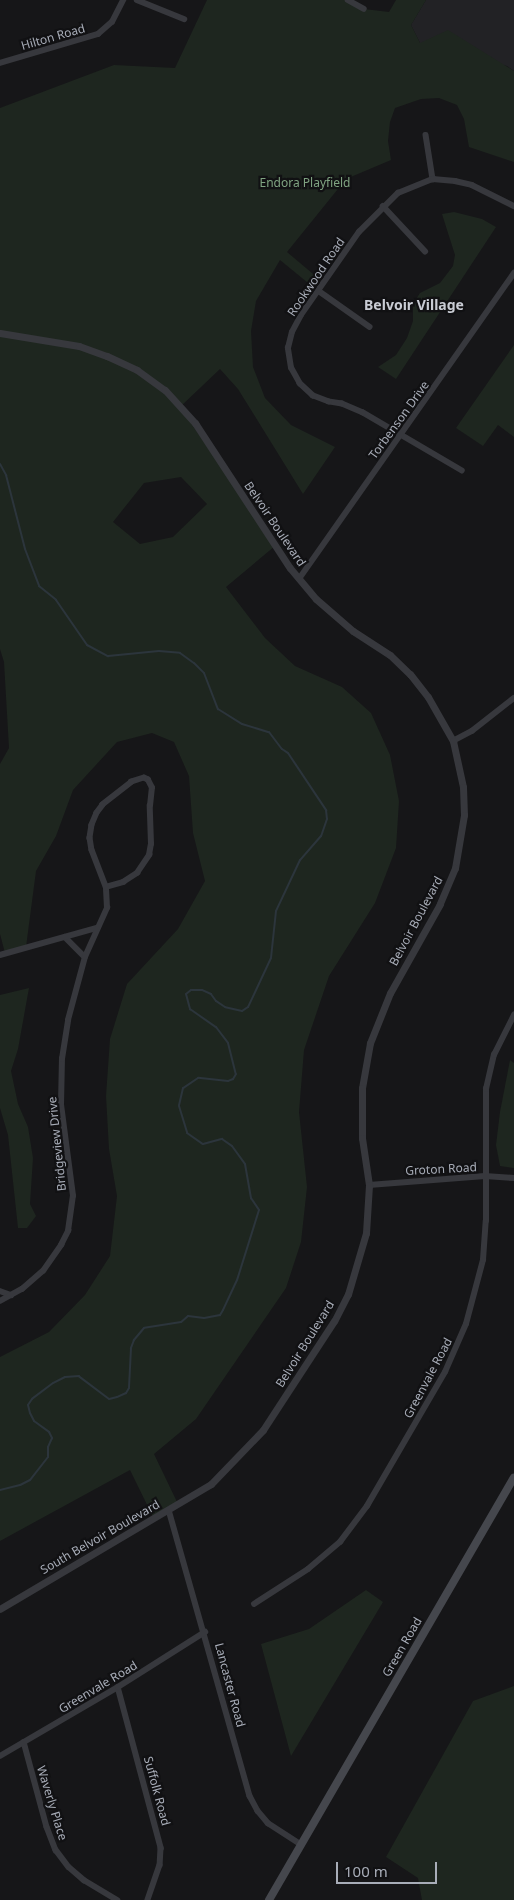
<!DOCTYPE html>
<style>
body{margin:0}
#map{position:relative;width:514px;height:1900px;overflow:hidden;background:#161618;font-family:"Noto Sans",sans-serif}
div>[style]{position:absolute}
.built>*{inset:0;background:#222225}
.green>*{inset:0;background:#1e261f}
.stream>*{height:2px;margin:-1px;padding:0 1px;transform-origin:1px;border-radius:1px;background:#2c353c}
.minor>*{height:5.5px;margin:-2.75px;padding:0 2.75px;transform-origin:2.75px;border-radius:2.75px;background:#37383d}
.tertiary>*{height:7px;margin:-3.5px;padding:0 3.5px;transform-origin:3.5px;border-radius:3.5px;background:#37383d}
.secondary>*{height:8px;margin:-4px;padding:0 4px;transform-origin:4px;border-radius:4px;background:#45474d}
span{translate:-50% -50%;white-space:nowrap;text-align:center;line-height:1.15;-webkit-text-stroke:4.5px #111113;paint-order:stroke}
.street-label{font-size:12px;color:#a8adb8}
.park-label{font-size:12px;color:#7fa381}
.neighbourhood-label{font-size:14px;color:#c9ccd4;font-weight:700}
.scale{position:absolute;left:336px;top:1862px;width:101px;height:22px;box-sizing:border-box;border:2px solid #a8adb8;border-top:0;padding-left:6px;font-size:15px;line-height:18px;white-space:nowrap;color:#a8adb8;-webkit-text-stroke:4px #111113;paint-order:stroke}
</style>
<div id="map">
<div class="built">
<div style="clip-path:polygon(426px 0,514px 0,514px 71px,507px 66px,420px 43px,411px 25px)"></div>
</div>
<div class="green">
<div style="clip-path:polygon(evenodd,207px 0,348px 0,364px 9px,389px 12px,396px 0,426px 0,411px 25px,420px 43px,448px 30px,514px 71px,514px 162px,469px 147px,464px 119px,457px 105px,439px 98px,421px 99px,395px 108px,390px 122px,388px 141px,391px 160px,346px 179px,287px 252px,319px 279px,313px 287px,280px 260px,256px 301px,251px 331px,253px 367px,265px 398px,291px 425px,335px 447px,303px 494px,238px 389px,220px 369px,180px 407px,275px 546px,226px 587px,265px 638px,295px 666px,342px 687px,371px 713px,390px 755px,399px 801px,396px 848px,375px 903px,329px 976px,304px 1050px,299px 1112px,307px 1187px,301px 1242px,286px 1288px,196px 1419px,154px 1454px,178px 1504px,154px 1519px,130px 1470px,0 1541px,0 1357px,49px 1332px,85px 1295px,110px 1256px,117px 1196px,109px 1149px,106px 1096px,110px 1039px,127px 984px,178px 929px,205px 881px,193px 833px,189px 776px,174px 742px,152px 733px,117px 742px,73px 790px,56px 836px,36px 871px,26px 947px,5px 953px,0 934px,0 764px,9px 748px,4px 662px,0 649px,0 108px,114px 65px,175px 68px,207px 0,181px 477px,207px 504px,173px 537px,140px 544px,113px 522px,144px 483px,181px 477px)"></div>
<div style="clip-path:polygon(454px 212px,482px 219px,496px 227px,396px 379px,378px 367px,396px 355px,407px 338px,413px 321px,413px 304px,420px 293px,440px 283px,453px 266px,455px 255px,442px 214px)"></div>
<div style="clip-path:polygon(514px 345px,514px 437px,498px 425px,483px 446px,456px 428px)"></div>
<div style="clip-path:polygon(29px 988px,18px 1049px,11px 1071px,18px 1104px,28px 1127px,33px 1158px,30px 1204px,36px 1216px,27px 1228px,18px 1228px,8px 1135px,0 1108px,0 995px)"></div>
<div style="clip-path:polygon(510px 1060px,514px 1063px,514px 1168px,500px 1166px,496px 1145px,500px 1112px)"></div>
<div style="clip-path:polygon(366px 1590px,383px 1602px,291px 1756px,261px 1644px,309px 1629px)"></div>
<div style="clip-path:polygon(514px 1686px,514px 1900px,422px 1900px,418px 1878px,386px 1857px,473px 1701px)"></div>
</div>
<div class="stream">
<div style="left:0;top:464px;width:13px;rotate:61deg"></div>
<div style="left:6px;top:475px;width:76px;rotate:75.6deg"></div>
<div style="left:25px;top:549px;width:40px;rotate:69deg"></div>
<div style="left:39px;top:586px;width:22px;rotate:39deg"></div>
<div style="left:56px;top:600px;width:55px;rotate:55.4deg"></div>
<div style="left:87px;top:645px;width:24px;rotate:28deg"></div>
<div style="left:108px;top:656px;width:51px;rotate:-5.6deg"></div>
<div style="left:159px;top:651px;width:21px;rotate:5deg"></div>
<div style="left:180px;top:653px;width:17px;rotate:36deg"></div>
<div style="left:194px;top:663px;width:14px;rotate:45deg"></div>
<div style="left:204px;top:673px;width:39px;rotate:69deg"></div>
<div style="left:218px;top:709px;width:28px;rotate:32deg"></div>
<div style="left:242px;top:724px;width:28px;rotate:17deg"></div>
<div style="left:269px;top:732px;width:21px;rotate:53deg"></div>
<div style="left:282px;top:749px;width:7px;rotate:34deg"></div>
<div style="left:288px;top:753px;width:69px;rotate:56.3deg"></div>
<div style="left:326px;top:810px;width:9px;rotate:84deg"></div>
<div style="left:327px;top:819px;width:18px;rotate:109deg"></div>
<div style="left:321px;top:836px;width:32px;rotate:131deg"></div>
<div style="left:300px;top:860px;width:56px;rotate:115.2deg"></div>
<div style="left:276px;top:911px;width:47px;rotate:96.1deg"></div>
<div style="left:271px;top:958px;width:54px;rotate:115.1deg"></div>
<div style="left:248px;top:1007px;width:7px;rotate:146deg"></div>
<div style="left:242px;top:1011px;width:17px;rotate:-167deg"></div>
<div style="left:225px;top:1007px;width:11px;rotate:-146deg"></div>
<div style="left:216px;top:1001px;width:9px;rotate:-126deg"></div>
<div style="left:211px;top:994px;width:10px;rotate:-156deg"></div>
<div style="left:202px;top:990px;width:11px;rotate:180deg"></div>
<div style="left:191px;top:990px;width:6px;rotate:141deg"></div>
<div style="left:186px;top:994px;width:16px;rotate:75deg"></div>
<div style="left:190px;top:1009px;width:32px;rotate:35deg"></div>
<div style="left:216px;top:1027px;width:20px;rotate:53deg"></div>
<div style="left:228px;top:1043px;width:32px;rotate:76deg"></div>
<div style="left:236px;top:1074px;width:6px;rotate:121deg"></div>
<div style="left:233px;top:1079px;width:5px;rotate:158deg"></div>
<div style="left:228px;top:1081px;width:30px;rotate:-174deg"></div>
<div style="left:198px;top:1078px;width:18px;rotate:146deg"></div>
<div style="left:183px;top:1088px;width:18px;rotate:103deg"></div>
<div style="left:179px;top:1106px;width:28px;rotate:73deg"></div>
<div style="left:187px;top:1133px;width:19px;rotate:35deg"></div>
<div style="left:203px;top:1144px;width:20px;rotate:-15deg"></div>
<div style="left:222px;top:1139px;width:12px;rotate:35deg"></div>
<div style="left:232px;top:1146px;width:22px;rotate:54deg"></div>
<div style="left:245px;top:1164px;width:35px;rotate:80deg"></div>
<div style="left:251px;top:1198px;width:14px;rotate:56deg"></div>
<div style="left:259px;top:1210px;width:73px;rotate:107.4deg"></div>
<div style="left:237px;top:1280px;width:33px;rotate:115deg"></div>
<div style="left:223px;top:1310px;width:6px;rotate:121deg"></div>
<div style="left:220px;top:1315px;width:16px;rotate:169deg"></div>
<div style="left:204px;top:1318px;width:16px;rotate:-173deg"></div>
<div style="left:188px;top:1316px;width:9px;rotate:139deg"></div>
<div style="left:181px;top:1322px;width:37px;rotate:171deg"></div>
<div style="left:144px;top:1328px;width:16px;rotate:130deg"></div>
<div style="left:134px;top:1340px;width:9px;rotate:111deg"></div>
<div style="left:131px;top:1348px;width:40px;rotate:92.9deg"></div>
<div style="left:129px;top:1388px;width:6px;rotate:121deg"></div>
<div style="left:126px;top:1393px;width:10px;rotate:156deg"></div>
<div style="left:117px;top:1397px;width:8px;rotate:166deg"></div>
<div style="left:109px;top:1399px;width:38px;rotate:-143deg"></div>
<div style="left:79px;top:1376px;width:14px;rotate:176deg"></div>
<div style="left:65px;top:1377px;width:13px;rotate:153deg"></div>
<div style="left:53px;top:1383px;width:26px;rotate:143deg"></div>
<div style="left:32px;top:1399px;width:7px;rotate:124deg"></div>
<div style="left:28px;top:1405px;width:8px;rotate:76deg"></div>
<div style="left:30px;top:1413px;width:9px;rotate:63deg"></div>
<div style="left:34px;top:1421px;width:19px;rotate:36deg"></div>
<div style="left:49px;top:1432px;width:7px;rotate:63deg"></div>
<div style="left:52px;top:1438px;width:10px;rotate:114deg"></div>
<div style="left:48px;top:1447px;width:10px;rotate:90deg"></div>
<div style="left:48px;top:1457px;width:29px;rotate:128deg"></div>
<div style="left:30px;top:1480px;width:11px;rotate:153deg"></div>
<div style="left:20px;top:1485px;width:21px;rotate:166deg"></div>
</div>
<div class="minor">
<div style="left:137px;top:0;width:51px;rotate:22deg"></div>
<div style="left:348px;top:0;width:18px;rotate:29deg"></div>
<div style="left:0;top:63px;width:102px;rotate:-16.5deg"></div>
<div style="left:98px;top:34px;width:18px;rotate:-41deg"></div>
<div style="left:112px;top:22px;width:25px;rotate:-63deg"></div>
<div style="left:426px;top:135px;width:45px;rotate:81deg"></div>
<div style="left:383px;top:206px;width:62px;rotate:47deg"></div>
<div style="left:319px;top:291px;width:62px;rotate:35.2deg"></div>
<div style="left:462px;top:471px;width:115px;rotate:-149.6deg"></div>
<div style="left:363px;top:413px;width:23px;rotate:-157deg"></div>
<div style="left:342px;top:404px;width:13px;rotate:-171deg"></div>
<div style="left:329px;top:402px;width:17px;rotate:-159deg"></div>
<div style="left:313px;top:396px;width:18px;rotate:-137deg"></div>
<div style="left:300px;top:384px;width:18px;rotate:-119deg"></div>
<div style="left:291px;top:368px;width:20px;rotate:-99deg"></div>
<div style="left:288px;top:348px;width:16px;rotate:-76deg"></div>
<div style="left:292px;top:332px;width:19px;rotate:-62deg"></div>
<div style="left:301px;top:315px;width:101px;rotate:-55.1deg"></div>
<div style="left:359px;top:232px;width:55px;rotate:-45deg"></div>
<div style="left:398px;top:193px;width:38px;rotate:-22deg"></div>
<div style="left:433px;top:179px;width:22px;rotate:5deg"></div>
<div style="left:455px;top:181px;width:17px;rotate:13deg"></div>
<div style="left:472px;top:185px;width:47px;rotate:26.6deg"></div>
<div style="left:299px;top:579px;width:374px;rotate:-54.9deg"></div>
<div style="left:453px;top:741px;width:21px;rotate:-28deg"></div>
<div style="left:472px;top:731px;width:53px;rotate:-38.2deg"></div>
<div style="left:65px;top:937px;width:28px;rotate:45deg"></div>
<div style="left:0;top:955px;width:101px;rotate:-15.6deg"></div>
<div style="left:369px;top:1185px;width:116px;rotate:-4.4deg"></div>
<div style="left:485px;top:1176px;width:29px;rotate:4deg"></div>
<div style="left:0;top:1291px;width:12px;rotate:20deg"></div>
<div style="left:0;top:1301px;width:25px;rotate:-29deg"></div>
<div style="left:22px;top:1289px;width:28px;rotate:-41deg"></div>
<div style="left:43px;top:1271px;width:32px;rotate:-55deg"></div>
<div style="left:61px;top:1245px;width:16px;rotate:-63deg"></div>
<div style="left:68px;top:1231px;width:35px;rotate:-82deg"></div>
<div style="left:73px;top:1196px;width:92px;rotate:-97.5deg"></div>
<div style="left:61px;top:1105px;width:46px;rotate:-88.8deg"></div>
<div style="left:62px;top:1059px;width:39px;rotate:-81deg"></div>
<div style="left:68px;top:1020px;width:65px;rotate:-74.9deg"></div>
<div style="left:85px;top:957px;width:54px;rotate:-65.8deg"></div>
<div style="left:107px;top:908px;width:21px;rotate:-93deg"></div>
<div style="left:106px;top:887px;width:18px;rotate:-16deg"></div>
<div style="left:123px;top:882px;width:17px;rotate:-33deg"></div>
<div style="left:137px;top:873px;width:22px;rotate:-56deg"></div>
<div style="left:149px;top:855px;width:11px;rotate:-80deg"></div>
<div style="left:151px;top:844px;width:38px;rotate:-92deg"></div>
<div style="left:150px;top:806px;width:18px;rotate:-84deg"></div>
<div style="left:152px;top:788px;width:9px;rotate:-117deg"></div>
<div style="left:148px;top:780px;width:4px;rotate:-153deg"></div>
<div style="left:144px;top:778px;width:13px;rotate:162deg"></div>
<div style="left:132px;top:782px;width:37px;rotate:142deg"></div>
<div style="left:103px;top:805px;width:10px;rotate:127deg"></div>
<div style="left:97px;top:813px;width:13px;rotate:113deg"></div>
<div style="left:92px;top:825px;width:13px;rotate:99deg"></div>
<div style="left:90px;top:838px;width:12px;rotate:81deg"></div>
<div style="left:92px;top:850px;width:40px;rotate:69deg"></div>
<div style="left:169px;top:1510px;width:297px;rotate:74.2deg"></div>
<div style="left:250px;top:1796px;width:17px;rotate:62deg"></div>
<div style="left:258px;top:1811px;width:16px;rotate:50deg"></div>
<div style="left:268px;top:1823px;width:40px;rotate:32.9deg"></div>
<div style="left:254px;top:1604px;width:64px;rotate:-32.9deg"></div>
<div style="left:308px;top:1569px;width:42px;rotate:-40.2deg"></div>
<div style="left:340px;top:1542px;width:45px;rotate:-53.1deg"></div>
<div style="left:367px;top:1506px;width:155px;rotate:-59.8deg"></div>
<div style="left:445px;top:1372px;width:52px;rotate:-66.4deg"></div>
<div style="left:466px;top:1324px;width:66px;rotate:-75.1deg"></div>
<div style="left:483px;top:1260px;width:39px;rotate:-86deg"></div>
<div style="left:486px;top:1221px;width:132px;rotate:-90deg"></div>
<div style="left:486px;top:1089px;width:35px;rotate:-77deg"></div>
<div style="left:494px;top:1055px;width:45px;rotate:-63.4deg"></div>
<div style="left:118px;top:1687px;width:167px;rotate:75deg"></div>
<div style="left:161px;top:1848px;width:17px;rotate:93deg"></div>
<div style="left:160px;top:1865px;width:37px;rotate:109deg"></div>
<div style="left:24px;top:1742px;width:88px;rotate:74.9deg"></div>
<div style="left:47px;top:1827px;width:25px;rotate:69deg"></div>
<div style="left:56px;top:1850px;width:21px;rotate:53deg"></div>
<div style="left:69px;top:1867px;width:20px;rotate:41deg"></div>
<div style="left:84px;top:1880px;width:39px;rotate:31deg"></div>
<div style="left:0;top:1756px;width:137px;rotate:-30.3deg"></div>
<div style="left:118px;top:1687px;width:103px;rotate:-32.3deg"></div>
</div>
<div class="tertiary">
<div style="left:0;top:333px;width:80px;rotate:9.3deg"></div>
<div style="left:79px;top:346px;width:30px;rotate:20deg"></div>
<div style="left:107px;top:356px;width:33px;rotate:25deg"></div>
<div style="left:137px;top:370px;width:34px;rotate:36deg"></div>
<div style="left:165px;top:390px;width:45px;rotate:47.7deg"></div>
<div style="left:195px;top:423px;width:173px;rotate:56.8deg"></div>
<div style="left:290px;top:568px;width:40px;rotate:50deg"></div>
<div style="left:316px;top:599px;width:49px;rotate:40.9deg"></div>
<div style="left:353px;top:631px;width:44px;rotate:33deg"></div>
<div style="left:390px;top:655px;width:28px;rotate:44deg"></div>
<div style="left:410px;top:674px;width:29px;rotate:52deg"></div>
<div style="left:428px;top:697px;width:51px;rotate:60.4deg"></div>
<div style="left:453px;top:741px;width:47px;rotate:77.7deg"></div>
<div style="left:463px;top:787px;width:28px;rotate:88deg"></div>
<div style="left:464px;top:815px;width:54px;rotate:99.6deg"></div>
<div style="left:455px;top:868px;width:39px;rotate:113deg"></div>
<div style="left:440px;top:904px;width:102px;rotate:119.3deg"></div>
<div style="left:390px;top:993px;width:54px;rotate:111.8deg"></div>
<div style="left:370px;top:1043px;width:46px;rotate:100.1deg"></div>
<div style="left:362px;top:1088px;width:50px;rotate:90deg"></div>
<div style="left:362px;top:1138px;width:48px;rotate:81.5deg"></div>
<div style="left:369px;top:1185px;width:48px;rotate:93.6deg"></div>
<div style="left:366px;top:1233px;width:64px;rotate:106.4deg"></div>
<div style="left:348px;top:1294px;width:30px;rotate:117deg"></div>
<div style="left:334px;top:1321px;width:130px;rotate:123.1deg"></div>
<div style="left:263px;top:1430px;width:75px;rotate:133.9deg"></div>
<div style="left:211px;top:1484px;width:245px;rotate:149.4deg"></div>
</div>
<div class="secondary">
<div style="left:269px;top:1900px;width:488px;rotate:-59.9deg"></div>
</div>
<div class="street-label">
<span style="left:53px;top:37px;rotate:-16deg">Hilton Road</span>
<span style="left:316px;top:277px;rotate:-56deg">Rookwood Road</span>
<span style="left:399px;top:420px;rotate:-54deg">Torbenson Drive</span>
<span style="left:275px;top:524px;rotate:56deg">Belvoir Boulevard</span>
<span style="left:416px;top:921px;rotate:-62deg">Belvoir Boulevard</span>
<span style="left:57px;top:1144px;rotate:-96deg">Bridgeview Drive</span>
<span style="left:441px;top:1169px;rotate:-3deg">Groton Road</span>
<span style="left:305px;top:1344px;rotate:-58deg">Belvoir Boulevard</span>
<span style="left:428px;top:1378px;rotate:-62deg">Greenvale Road</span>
<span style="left:100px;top:1537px;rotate:-30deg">South Belvoir Boulevard</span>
<span style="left:402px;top:1647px;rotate:-60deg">Green Road</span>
<span style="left:230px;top:1685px;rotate:75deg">Lancaster Road</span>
<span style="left:98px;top:1687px;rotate:-31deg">Greenvale Road</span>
<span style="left:157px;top:1791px;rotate:75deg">Suffolk Road</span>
<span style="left:52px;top:1803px;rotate:73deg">Waverly Place</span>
</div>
<div class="park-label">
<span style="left:305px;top:183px">Endora Playfield</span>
</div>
<div class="neighbourhood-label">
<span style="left:414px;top:305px">Belvoir Village</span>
</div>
<div class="scale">100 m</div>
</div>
